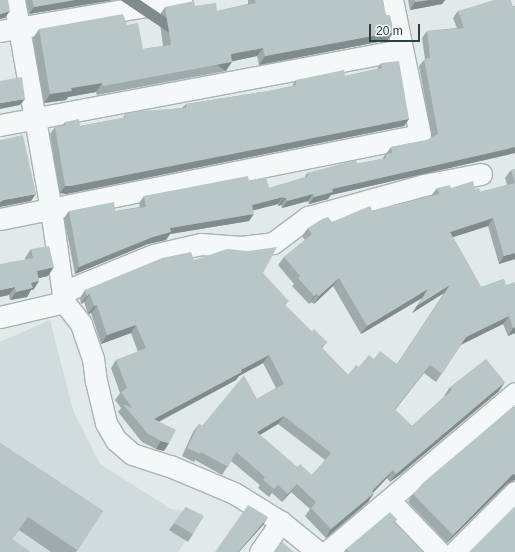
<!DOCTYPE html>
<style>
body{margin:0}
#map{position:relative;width:515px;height:552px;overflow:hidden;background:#e1eae9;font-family:Helvetica,sans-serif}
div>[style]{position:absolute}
.built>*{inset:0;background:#d0dcdb}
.roads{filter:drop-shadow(1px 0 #a6b4b3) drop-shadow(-1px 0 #a6b4b3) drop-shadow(0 1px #a6b4b3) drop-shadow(0 -1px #a6b4b3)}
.minor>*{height:21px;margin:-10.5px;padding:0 10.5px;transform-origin:10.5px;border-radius:10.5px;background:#f4f8f8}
.wall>*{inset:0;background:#9faaaa}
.shaded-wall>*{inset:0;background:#828b8b;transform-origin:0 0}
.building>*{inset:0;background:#b9c6c6}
span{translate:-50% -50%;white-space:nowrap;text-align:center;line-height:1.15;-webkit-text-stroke:4px #f1f7f6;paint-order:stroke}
.scale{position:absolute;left:369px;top:24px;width:51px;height:18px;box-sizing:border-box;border:2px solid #2a4140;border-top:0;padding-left:5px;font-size:12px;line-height:14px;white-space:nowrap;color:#2a4140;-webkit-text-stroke:3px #f1f7f6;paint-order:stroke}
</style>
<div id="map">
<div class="built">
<div style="clip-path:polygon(50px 320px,73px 410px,100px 464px,171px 509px,204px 514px,178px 552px,0 552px,0 342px)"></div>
</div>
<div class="roads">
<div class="minor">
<div style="left:14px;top:0;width:212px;rotate:80deg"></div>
<div style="left:51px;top:209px;width:94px;rotate:82deg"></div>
<div style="left:64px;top:302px;width:28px;rotate:52deg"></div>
<div style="left:81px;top:324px;width:36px;rotate:71deg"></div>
<div style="left:93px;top:358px;width:23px;rotate:83deg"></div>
<div style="left:96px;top:381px;width:43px;rotate:76.6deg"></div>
<div style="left:106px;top:423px;width:20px;rotate:60deg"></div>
<div style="left:116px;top:440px;width:21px;rotate:41deg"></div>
<div style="left:132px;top:454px;width:40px;rotate:18deg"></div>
<div style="left:170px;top:466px;width:69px;rotate:22.9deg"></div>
<div style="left:234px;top:493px;width:55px;rotate:31.7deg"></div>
<div style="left:281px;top:522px;width:48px;rotate:39deg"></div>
<div style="left:0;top:31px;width:184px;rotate:-9.7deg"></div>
<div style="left:0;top:125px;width:409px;rotate:-10.6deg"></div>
<div style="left:0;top:219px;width:428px;rotate:-11.3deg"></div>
<div style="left:420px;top:135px;width:138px;rotate:-101.7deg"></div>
<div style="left:63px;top:292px;width:97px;rotate:-22.3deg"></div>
<div style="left:153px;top:255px;width:49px;rotate:-12.9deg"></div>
<div style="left:201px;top:244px;width:40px;rotate:4.3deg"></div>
<div style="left:241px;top:247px;width:32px;rotate:-7deg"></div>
<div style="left:273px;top:243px;width:44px;rotate:-36.6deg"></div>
<div style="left:308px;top:217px;width:120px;rotate:-15.4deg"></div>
<div style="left:424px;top:185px;width:58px;rotate:-10.9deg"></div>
<div style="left:0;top:317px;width:66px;rotate:-13.2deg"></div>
<div style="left:389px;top:500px;width:72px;rotate:46.1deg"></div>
<div style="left:260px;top:552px;width:37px;rotate:-55deg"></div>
<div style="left:327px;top:552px;width:246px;rotate:-40.2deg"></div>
<div style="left:455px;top:552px;width:85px;rotate:-45deg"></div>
</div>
</div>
<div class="wall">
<div style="clip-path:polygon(26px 0,114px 0,29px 14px)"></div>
<div style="clip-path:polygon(248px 0,383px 0,388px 40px,259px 65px,257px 56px,232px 61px,226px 71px,97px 95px,96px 92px,68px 97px,66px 100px,44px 103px,33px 38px,39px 29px,127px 25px,143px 49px,163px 46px,159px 16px,165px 7px,195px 6px,217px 11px,248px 4px)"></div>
<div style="clip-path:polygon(408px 0,445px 0,442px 4px,410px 10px)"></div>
<div style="clip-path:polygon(515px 6px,515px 153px,331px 195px,328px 199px,309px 204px,308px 201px,282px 208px,281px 205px,278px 206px,278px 204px,253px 210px,249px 221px,170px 234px,166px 240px,148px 244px,75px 274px,64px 218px,69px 211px,115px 211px,140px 207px,139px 203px,144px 196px,249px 181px,269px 188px,304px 178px,307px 173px,382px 159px,391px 147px,427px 140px,432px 137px,419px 66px,425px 59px,422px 38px,427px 31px,457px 28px,453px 18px,458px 11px)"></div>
<div style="clip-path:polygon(381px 63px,409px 119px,404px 126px,66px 194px,60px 193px,50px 134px,55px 127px,62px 126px,65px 122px,80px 126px,123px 118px,125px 114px,182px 108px,186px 104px,269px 91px,292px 86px,296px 80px,345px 76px,377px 69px)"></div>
<div style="clip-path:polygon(evenodd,515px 169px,515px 259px,499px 264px,488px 226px,453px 237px,481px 287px,504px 279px,515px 333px,508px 336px,503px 324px,461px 345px,436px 382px,424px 373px,395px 410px,412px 426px,445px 396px,444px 396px,450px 387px,499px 391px,402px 473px,390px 482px,387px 478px,373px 493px,374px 493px,368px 502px,326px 538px,305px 516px,310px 509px,291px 492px,282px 502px,272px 493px,269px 497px,258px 488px,260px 485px,231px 461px,222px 475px,195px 460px,194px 462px,182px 456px,193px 432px,199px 424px,202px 426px,257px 399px,276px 388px,263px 363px,239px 376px,236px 380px,159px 422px,164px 451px,156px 449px,142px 442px,118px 412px,121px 408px,115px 400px,120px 393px,111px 368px,116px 360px,138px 352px,131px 333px,101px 344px,91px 313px,88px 314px,84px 302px,81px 304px,80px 298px,85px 290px,194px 260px,263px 273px,286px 306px,312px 332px,327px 342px,322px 348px,348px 375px,359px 367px,374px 359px,397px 364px,444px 293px,412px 313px,422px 298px,361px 334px,333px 286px,314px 304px,311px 302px,309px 304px,292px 286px,294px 284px,278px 265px,284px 257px,305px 240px,302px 236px,308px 228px,373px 212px,397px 206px,431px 196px,437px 188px,475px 189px,480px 192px,507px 185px,505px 178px,511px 170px,515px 169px,278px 424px,325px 460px,312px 475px,297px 467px,260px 435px,278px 424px)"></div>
<div style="clip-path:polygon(31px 249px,48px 276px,38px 278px,39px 281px,33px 290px,31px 290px,27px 297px,10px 300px,9px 295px,25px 259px,25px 258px)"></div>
<div style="clip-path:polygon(515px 405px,515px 480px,512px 481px,507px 484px,447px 543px,408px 502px,413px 494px)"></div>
<div style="clip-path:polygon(0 443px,103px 511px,76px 552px,51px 552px,19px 530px,12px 539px,0 552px)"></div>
<div style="clip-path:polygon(186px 507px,193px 534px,188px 542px,169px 530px)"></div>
<div style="clip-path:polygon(397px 519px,394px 523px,422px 552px,344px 552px,346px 549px)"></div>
</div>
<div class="shaded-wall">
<div style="clip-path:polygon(75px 0,114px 0,29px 14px,34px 7px)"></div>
<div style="clip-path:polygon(429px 0,445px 0,442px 4px,410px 10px,415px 2px)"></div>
<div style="clip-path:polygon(10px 11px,5px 18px,0 19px,0 14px)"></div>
<div style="clip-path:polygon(394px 32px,388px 40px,259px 65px,265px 56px)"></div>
<div style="clip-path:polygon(263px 48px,257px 56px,225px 63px,231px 54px)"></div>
<div style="left:232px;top:62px;width:11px;height:131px;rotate:124deg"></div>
<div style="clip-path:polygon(102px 83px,96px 92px,68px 97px,66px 100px,44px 103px,50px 94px,71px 88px)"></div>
<div style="clip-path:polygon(25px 99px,20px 105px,0 109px,0 103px)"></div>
<div style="clip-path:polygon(409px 119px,404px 126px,66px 194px,60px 193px,65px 186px)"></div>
<div style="clip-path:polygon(515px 147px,515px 153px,331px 195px,328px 199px,309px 204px,314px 197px,332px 189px)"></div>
<div style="clip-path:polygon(36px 194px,31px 201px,0 207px,0 202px,3px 200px)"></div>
<div style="clip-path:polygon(313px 194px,308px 201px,282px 208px,287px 201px)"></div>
<div style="clip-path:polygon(283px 197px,278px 204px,247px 212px,252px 205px)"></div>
<div style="clip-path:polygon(283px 198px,286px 198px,281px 205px,278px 206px)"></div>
<div style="clip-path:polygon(254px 214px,249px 221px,170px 234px,166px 240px,148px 244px,75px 274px,79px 267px,170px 228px)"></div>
<div style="clip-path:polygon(493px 218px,488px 226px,444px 240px,450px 232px)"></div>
<div style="clip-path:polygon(515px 253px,515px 259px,499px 264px,504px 256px)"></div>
<div style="clip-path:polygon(54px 267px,48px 276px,31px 280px,37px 271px)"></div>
<div style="clip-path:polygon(339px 278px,333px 286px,314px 304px,319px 296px)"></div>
<div style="clip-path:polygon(39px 281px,33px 290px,31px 290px,27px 297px,10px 300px,16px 292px,31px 283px)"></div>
<div style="clip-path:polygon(450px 285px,444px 293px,412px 313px,418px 305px)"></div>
<div style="clip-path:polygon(15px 287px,9px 295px,0 297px,0 290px)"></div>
<div style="clip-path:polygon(428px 289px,422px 298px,361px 334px,367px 326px)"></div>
<div style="clip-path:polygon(317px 293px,311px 302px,309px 304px,314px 296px)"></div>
<div style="clip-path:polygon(90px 294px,84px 302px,81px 304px,87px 296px)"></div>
<div style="clip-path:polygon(97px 305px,91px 313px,88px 314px,94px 306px)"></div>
<div style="clip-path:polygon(509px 316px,503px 324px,460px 345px,466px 337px)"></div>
<div style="clip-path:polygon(136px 325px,131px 333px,101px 344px,107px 335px)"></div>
<div style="clip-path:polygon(515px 327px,515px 333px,508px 336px,513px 328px)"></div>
<div style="clip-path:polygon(269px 355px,263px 363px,239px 376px,236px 380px,148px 427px,154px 419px,241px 370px)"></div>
<div style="clip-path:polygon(430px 365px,424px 373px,389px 417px,395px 409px)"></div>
<div style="clip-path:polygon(505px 382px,499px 391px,402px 473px,390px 482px,396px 474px)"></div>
<div style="clip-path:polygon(284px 416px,278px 424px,251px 440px,257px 432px)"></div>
<div style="clip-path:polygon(161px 441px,169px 443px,164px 451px,156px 449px)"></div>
<div style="clip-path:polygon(393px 470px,387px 478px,366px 500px,372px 491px)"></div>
<div style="clip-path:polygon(515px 474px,515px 480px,512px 481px,507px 484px,447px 543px,453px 535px,512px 475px)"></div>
<div style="clip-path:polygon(297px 484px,291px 492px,282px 502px,288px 494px)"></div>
<div style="clip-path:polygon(374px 493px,368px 502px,326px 538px,331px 529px)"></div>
<div style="clip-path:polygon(268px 517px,263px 525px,239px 552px,238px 552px)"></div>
</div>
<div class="building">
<div style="clip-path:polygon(0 0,8px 0,10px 11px,0 14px)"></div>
<div style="clip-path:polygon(32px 0,75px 0,34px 7px)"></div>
<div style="clip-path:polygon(255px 0,383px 0,386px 15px,390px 15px,394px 32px,265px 56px,263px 48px,231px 54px,232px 62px,103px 86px,102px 83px,71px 88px,72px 91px,50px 94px,39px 29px,123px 14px,127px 25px,138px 23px,143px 49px,171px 45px,165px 7px,194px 1px,195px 6px,216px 3px,217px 11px,256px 3px)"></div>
<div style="clip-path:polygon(415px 0,429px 0,415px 2px)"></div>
<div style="clip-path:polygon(494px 0,511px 0,513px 7px,515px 6px,515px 147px,332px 189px,333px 192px,314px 197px,313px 194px,287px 201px,286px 198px,283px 198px,283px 197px,252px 205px,254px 214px,170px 228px,171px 232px,153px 237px,79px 267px,69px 211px,114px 202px,115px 211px,146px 207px,144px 196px,248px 176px,249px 181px,266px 177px,269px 188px,308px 176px,307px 173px,356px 160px,357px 164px,386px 158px,386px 154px,392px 153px,391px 147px,427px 140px,438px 134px,424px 59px,430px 58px,427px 31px,464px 28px,458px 11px)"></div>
<div style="clip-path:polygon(399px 61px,409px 119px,71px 186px,65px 186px,55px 127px,66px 125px,65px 122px,79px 119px,80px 126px,126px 117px,125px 114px,140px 111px,186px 108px,186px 104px,269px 91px,296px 85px,296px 80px,344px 70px,345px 76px,382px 68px,381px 63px)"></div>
<div style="clip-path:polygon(22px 77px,25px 99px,0 103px,0 81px)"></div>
<div style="clip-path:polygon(23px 135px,36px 194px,3px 200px,0 202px,0 140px)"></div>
<div style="clip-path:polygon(evenodd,515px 169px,515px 253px,504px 256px,493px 218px,450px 232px,481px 287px,504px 279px,506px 285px,515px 282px,515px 327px,513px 328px,509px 316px,466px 337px,442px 374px,430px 365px,395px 409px,412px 426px,447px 395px,452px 389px,450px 387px,486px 359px,505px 382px,408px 464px,396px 474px,393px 470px,372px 491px,374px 493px,331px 529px,311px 508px,316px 502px,297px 484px,288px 494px,278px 485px,274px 489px,263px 480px,265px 477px,236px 452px,228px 467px,201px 452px,200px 454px,187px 448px,199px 424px,202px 426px,244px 375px,257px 399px,284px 384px,269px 355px,241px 370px,242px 372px,154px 419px,176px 430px,169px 443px,161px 441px,148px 434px,123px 404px,132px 408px,121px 392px,127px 388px,116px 360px,146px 348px,136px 325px,107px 335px,97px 305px,94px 306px,90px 294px,87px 296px,85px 290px,162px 258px,191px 252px,194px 260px,227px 249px,248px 251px,277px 247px,263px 273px,289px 301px,285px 305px,312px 332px,314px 329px,327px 342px,321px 347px,348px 375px,356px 365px,359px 367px,369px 355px,374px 359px,380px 351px,397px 364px,450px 285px,418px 305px,428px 289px,367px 326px,339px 278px,319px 296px,317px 293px,314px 296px,298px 278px,300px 276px,284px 257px,312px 234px,308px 228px,322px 219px,328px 217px,332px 222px,370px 206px,373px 212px,396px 204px,397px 206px,439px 194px,437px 188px,450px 185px,451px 188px,473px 181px,475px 189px,479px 188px,480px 192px,515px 183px,511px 170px,515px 169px,284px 416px,331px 453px,312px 475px,300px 464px,297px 467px,257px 432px,284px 416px)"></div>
<div style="clip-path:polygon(49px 246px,54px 267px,37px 271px,39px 281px,31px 283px,33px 288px,16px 292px,15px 287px,0 290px,0 264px,33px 258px,31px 249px)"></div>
<div style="clip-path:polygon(515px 405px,515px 474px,512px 475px,453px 535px,413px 494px,424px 482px)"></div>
<div style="clip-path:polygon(0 443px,103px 511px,77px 550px,28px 517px,12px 539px,31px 552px,0 552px)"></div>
<div style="clip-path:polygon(248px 505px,268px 517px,238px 552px,215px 552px)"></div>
<div style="clip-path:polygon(515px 506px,515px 552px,469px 552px)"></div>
<div style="clip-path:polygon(186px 507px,204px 516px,193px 534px,174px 523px)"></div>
<div style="clip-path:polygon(390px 512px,397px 519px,393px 522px,422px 552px,349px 552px,346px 549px)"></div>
<div style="clip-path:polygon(282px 542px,294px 552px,274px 552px)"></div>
</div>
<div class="scale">20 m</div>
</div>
